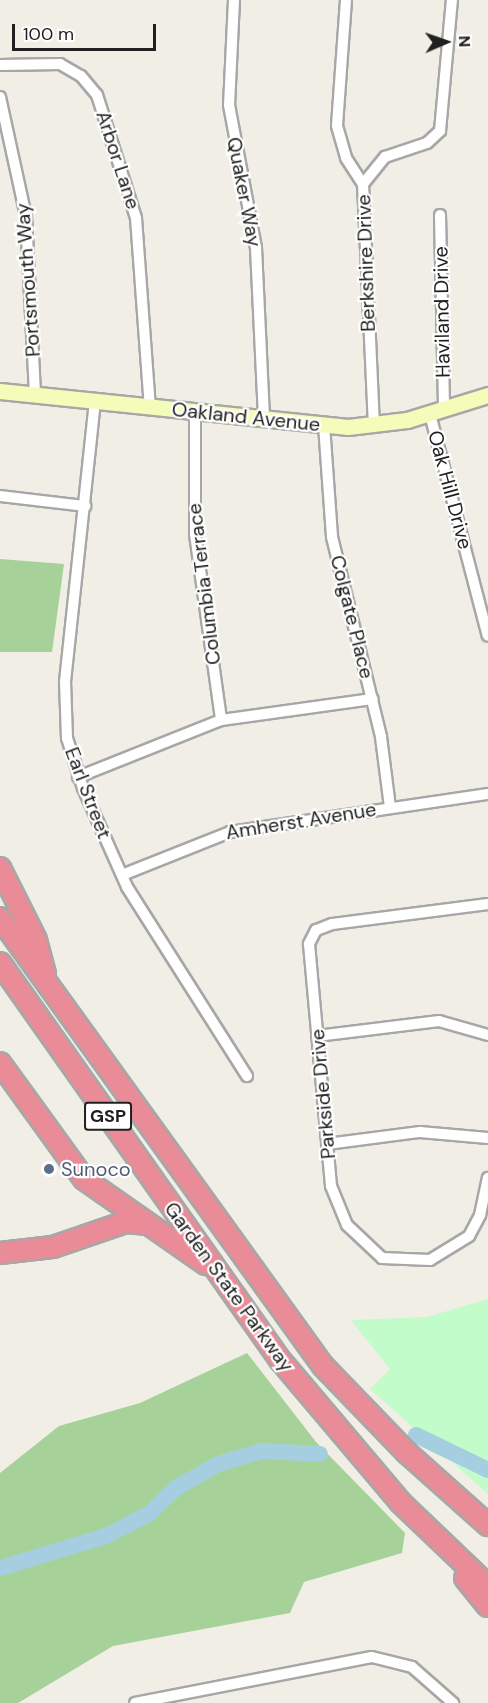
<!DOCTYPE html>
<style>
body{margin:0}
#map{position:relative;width:488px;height:1703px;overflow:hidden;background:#f1eee6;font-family:"DM Sans",sans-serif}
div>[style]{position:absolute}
.forest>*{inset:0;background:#a6d299}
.park>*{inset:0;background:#c2fccb}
.river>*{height:16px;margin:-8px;padding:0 8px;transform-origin:8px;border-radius:8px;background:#a5cfe0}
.roads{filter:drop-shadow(2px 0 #a7a7a7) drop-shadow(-2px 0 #a7a7a7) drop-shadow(0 2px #a7a7a7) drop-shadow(0 -2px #a7a7a7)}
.street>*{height:10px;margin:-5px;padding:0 5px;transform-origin:5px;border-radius:5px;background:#fff}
.secondary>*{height:15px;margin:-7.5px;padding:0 7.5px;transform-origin:7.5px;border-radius:7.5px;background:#f4fcb9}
.highway>*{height:20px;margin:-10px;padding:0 10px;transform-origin:10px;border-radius:10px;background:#ea8c97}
.dots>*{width:16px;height:16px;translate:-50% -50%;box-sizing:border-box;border:3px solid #fff;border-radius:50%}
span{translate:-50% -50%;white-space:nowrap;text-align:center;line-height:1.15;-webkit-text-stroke:4.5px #fff;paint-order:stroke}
.shield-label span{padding:2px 4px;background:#fff;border:2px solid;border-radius:4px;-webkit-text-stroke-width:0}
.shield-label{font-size:18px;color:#202020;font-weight:700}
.street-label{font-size:20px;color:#202020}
.service-label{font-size:20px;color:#4e5e75}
.left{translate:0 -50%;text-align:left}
.north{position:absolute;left:416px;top:12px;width:60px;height:60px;-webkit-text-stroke:4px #fff;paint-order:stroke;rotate:88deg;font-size:16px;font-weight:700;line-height:24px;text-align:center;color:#202020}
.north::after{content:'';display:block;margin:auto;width:21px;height:27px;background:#202020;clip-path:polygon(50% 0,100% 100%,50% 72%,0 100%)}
.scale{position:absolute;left:12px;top:24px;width:144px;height:27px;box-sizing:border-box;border:3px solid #202020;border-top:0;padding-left:8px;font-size:18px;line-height:21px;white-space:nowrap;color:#202020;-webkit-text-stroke:4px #fff;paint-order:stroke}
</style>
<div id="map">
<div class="forest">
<div style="clip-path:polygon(0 559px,64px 564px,52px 652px,0 652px)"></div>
<div style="clip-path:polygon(247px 1353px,316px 1442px,405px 1533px,402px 1553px,304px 1582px,290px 1613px,113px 1646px,18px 1703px,0 1703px,0 1473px,59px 1426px,140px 1403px)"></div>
</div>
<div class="park">
<div style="clip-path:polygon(488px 1299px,488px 1494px,370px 1389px,390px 1369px,351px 1320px,427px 1317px)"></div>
</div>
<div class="river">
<div style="left:416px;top:1435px;width:80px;rotate:25.9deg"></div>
<div style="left:0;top:1568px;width:111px;rotate:-16.8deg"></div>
<div style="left:106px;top:1536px;width:50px;rotate:-27.6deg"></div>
<div style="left:150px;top:1513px;width:36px;rotate:-44deg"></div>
<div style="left:176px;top:1488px;width:48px;rotate:-29.7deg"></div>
<div style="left:218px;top:1464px;width:46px;rotate:-16.5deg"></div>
<div style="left:262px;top:1451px;width:58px;rotate:3deg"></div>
</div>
<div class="roads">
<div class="street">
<div style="left:234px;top:0;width:105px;rotate:92.7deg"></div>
<div style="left:229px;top:105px;width:146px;rotate:79.3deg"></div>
<div style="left:256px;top:248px;width:171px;rotate:87.3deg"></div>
<div style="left:346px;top:0;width:126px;rotate:94.1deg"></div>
<div style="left:337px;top:126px;width:33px;rotate:74deg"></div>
<div style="left:346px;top:158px;width:31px;rotate:57deg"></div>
<div style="left:363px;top:184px;width:242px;rotate:87.4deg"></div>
<div style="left:0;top:65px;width:60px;rotate:-1deg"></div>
<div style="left:60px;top:64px;width:24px;rotate:30deg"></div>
<div style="left:81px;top:76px;width:25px;rotate:50deg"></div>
<div style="left:97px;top:95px;width:129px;rotate:72.4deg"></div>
<div style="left:136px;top:218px;width:190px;rotate:85.8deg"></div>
<div style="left:0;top:97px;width:122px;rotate:77.7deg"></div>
<div style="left:26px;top:216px;width:178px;rotate:87.1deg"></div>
<div style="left:363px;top:184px;width:35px;rotate:-51deg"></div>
<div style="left:385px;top:157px;width:44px;rotate:-18.4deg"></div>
<div style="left:427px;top:143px;width:18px;rotate:-43deg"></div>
<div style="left:440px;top:131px;width:132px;rotate:-84.8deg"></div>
<div style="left:440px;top:215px;width:194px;rotate:88.8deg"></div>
<div style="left:95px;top:401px;width:282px;rotate:96.1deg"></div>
<div style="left:65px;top:681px;width:57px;rotate:88deg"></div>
<div style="left:67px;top:738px;width:52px;rotate:72.3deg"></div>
<div style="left:83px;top:788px;width:108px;rotate:66deg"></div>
<div style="left:127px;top:887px;width:224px;rotate:57.6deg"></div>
<div style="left:195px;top:412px;width:122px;rotate:90deg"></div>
<div style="left:195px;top:534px;width:188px;rotate:82deg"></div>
<div style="left:430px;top:414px;width:229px;rotate:75.4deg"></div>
<div style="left:324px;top:425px;width:112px;rotate:85.9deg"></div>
<div style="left:332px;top:537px;width:206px;rotate:76.2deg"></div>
<div style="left:381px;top:737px;width:71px;rotate:82.7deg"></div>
<div style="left:0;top:496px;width:86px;rotate:6.7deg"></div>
<div style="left:78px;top:777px;width:154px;rotate:-21.7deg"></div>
<div style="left:221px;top:720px;width:153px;rotate:-7.9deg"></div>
<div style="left:122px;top:875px;width:116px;rotate:-21.7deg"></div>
<div style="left:230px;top:832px;width:261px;rotate:-8.4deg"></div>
<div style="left:488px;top:904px;width:157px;rotate:172.7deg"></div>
<div style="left:332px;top:924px;width:17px;rotate:159deg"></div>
<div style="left:316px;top:930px;width:16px;rotate:117deg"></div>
<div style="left:309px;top:944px;width:243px;rotate:84.8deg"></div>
<div style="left:331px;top:1186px;width:42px;rotate:67.7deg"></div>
<div style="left:347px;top:1225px;width:48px;rotate:43.3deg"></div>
<div style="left:382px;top:1258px;width:48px;rotate:2.4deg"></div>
<div style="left:430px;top:1260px;width:46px;rotate:-31.6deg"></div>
<div style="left:469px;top:1236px;width:24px;rotate:-62deg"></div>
<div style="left:480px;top:1215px;width:38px;rotate:-78deg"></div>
<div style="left:317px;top:1036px;width:123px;rotate:-7deg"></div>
<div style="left:439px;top:1021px;width:51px;rotate:15.9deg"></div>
<div style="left:327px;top:1144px;width:94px;rotate:-7.4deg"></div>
<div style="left:420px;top:1132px;width:68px;rotate:5deg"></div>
<div style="left:135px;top:1703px;width:241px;rotate:-11deg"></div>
<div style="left:372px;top:1657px;width:41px;rotate:14deg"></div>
<div style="left:412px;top:1667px;width:55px;rotate:41.3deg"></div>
</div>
<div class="secondary">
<div style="left:0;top:391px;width:350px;rotate:5.9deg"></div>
<div style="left:348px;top:427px;width:59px;rotate:-6.8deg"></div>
<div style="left:407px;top:420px;width:85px;rotate:-17.2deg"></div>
</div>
<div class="highway">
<div style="left:0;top:868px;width:80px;rotate:63.4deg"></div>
<div style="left:36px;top:940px;width:35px;rotate:75deg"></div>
<div style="left:0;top:918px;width:552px;rotate:54.21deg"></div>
<div style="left:323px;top:1366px;width:120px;rotate:46deg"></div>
<div style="left:406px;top:1452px;width:110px;rotate:41.7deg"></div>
<div style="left:0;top:963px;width:487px;rotate:54.8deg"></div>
<div style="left:281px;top:1361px;width:185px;rotate:49.8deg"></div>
<div style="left:400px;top:1502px;width:122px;rotate:43.7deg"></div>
<div style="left:0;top:1063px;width:143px;rotate:54.1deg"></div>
<div style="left:84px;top:1179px;width:149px;rotate:34.9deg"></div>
<div style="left:0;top:1253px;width:53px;rotate:-6.5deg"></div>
<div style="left:53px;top:1247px;width:77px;rotate:-18.9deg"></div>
<div style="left:126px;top:1222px;width:22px;rotate:5deg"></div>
<div style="left:465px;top:1578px;width:36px;rotate:51deg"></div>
</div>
</div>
<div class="dots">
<div style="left:49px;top:1169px;background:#5c6f8a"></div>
</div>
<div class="shield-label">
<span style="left:108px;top:1116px">GSP</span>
</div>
<div class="street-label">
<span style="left:118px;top:160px;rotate:72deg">Arbor Lane</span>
<span style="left:244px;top:192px;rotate:79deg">Quaker Way</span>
<span style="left:366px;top:263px;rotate:-92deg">Berkshire Drive</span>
<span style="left:28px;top:280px;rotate:-94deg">Portsmouth Way</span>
<span style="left:442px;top:312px;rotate:-91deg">Haviland Drive</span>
<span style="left:246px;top:417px;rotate:6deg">Oakland Avenue</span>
<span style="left:450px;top:490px;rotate:75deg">Oak Hill Drive</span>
<span style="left:204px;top:584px;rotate:-97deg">Columbia Terrace</span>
<span style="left:352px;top:617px;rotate:76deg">Colgate Place</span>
<span style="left:88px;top:793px;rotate:69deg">Earl Street</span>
<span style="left:301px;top:821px;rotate:-9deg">Amherst Avenue</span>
<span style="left:323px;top:1094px;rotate:-95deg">Parkside Drive</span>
<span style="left:229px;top:1287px;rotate:54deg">Garden State Parkway</span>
</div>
<div class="service-label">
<span class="left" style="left:61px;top:1169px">Sunoco</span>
</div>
<div class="north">N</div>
<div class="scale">100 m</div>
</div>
